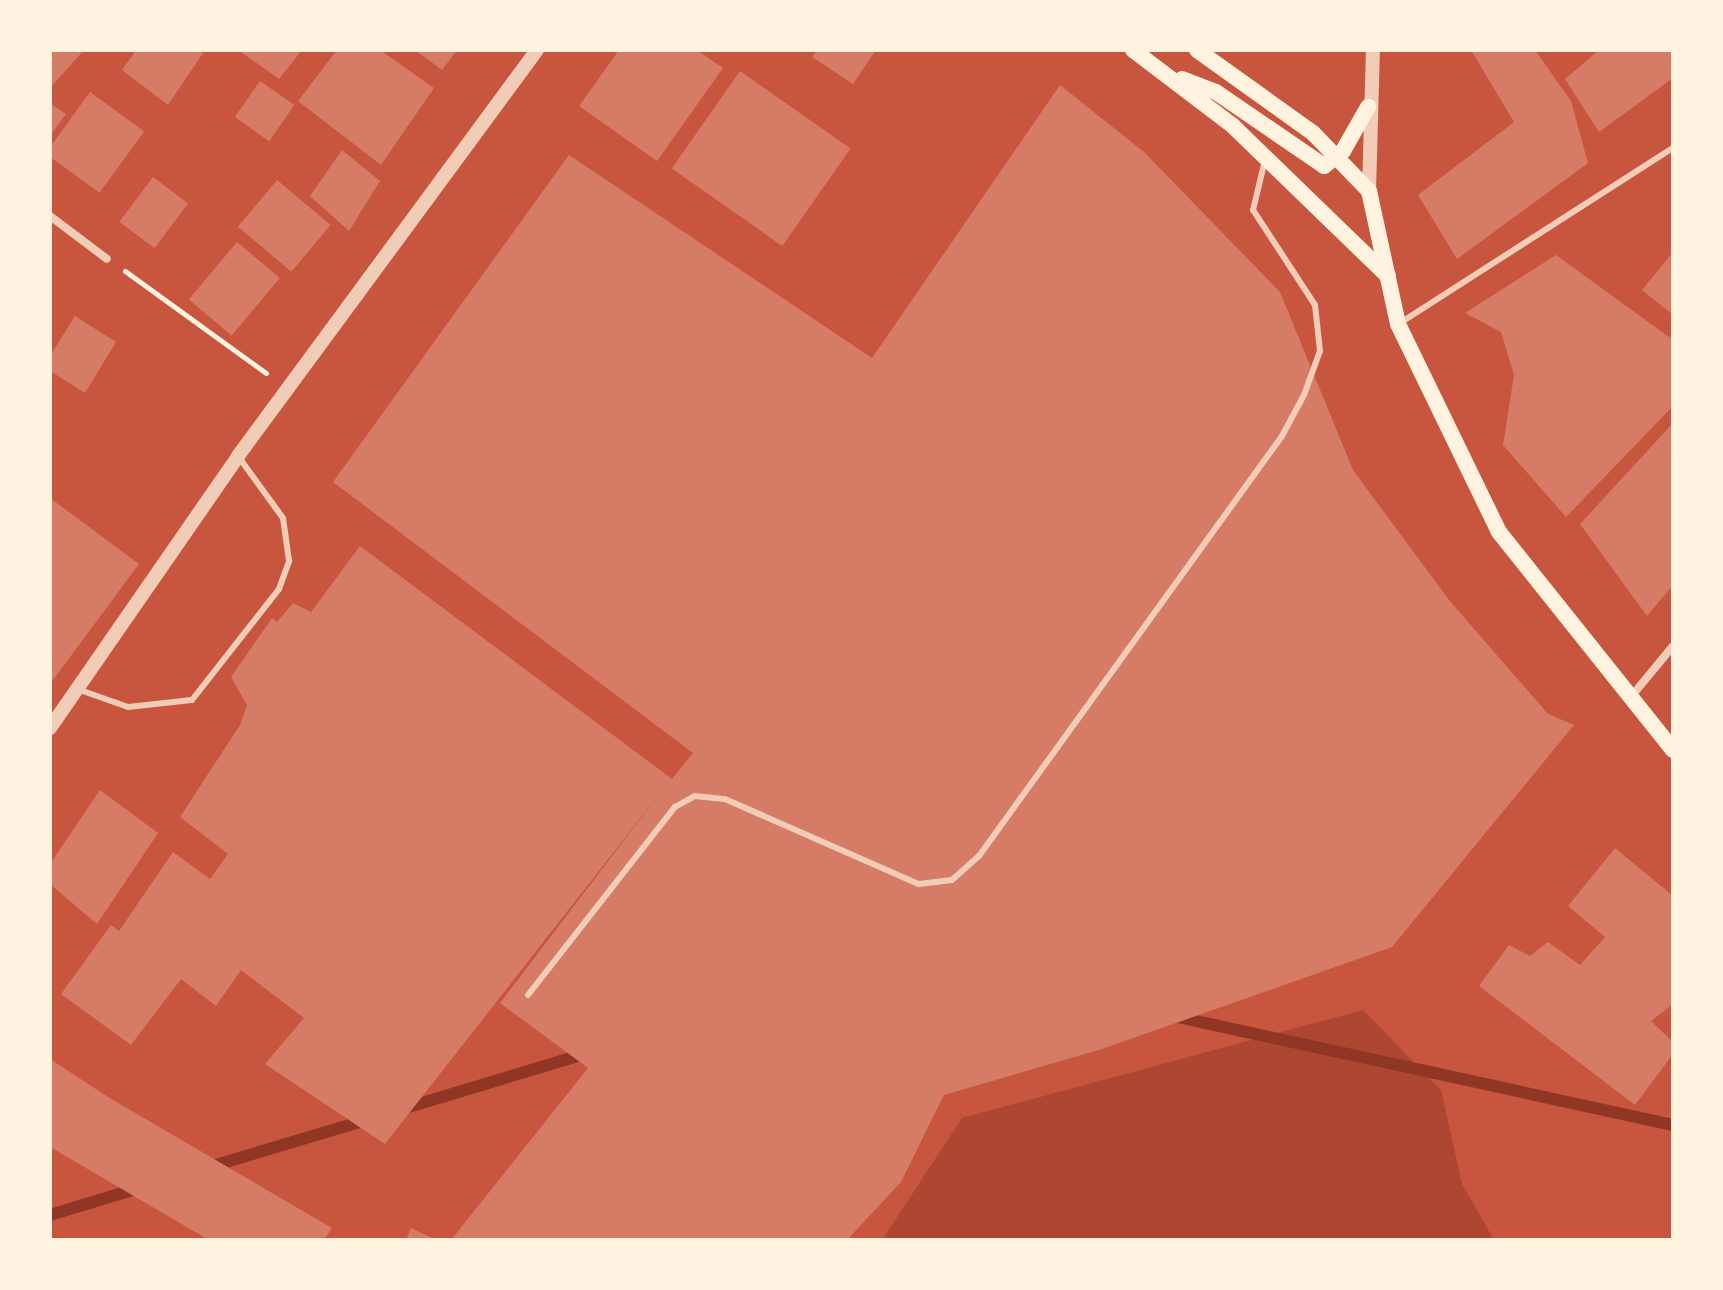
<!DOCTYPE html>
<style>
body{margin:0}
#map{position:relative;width:1723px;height:1290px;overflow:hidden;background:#c8553d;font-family:"DM Sans",sans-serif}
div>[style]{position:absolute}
.green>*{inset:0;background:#ae4732}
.stream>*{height:12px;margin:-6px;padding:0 6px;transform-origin:6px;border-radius:6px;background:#8f3625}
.building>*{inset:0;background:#d67c66;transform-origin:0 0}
.path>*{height:5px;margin:-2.5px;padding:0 2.5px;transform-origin:2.5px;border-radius:2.5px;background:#fff3e0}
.service>*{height:6px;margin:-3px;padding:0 3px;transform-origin:3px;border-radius:3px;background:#f1ccb7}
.minor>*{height:8px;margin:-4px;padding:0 4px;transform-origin:4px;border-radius:4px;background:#f1ccb7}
.tertiary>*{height:14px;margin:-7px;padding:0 7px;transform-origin:7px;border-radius:7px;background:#f1ccb7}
.secondary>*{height:16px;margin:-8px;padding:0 8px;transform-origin:8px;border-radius:8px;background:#fff3e0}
span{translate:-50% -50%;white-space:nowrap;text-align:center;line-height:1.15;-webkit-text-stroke:8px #fff3e0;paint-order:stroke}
.frame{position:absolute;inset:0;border:52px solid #fff3e0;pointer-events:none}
</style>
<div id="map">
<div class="green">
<div style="clip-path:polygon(1363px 1010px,1441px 1090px,1462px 1184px,1494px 1240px,882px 1240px,962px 1118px)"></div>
</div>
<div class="stream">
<div style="left:1173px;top:1016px;width:512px;rotate:12.3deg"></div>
<div style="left:402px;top:1109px;width:193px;rotate:-16.8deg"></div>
<div style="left:206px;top:1168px;width:170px;rotate:-16.7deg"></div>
<div style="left:50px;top:1215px;width:93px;rotate:-16.9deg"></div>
</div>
<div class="building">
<div style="clip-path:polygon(50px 50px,84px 50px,50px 88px)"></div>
<div style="clip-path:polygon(136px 50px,198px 50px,203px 53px,168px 105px,122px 70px)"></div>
<div style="clip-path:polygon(238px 50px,302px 50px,279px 79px)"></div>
<div style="clip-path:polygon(337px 50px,380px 50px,434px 88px,381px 165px,298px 101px)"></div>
<div style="clip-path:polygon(415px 50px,457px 50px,442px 70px)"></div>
<div style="clip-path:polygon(619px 50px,697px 50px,723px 68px,657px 161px,579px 106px)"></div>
<div style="clip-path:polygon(817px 50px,876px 50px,853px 84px,812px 57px)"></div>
<div style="clip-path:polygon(1471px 50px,1535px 50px,1571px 101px,1588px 163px,1457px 259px,1418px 195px,1514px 122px)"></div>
<div style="clip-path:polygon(1599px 50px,1673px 50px,1673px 78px,1599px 132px,1565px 79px)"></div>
<div style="left:740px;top:71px;width:135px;height:119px;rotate:35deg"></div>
<div style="left:260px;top:81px;width:42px;height:44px;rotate:35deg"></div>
<div style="clip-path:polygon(1060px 85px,1144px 152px,1280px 292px,1353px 470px,1449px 600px,1548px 714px,1574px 725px,1392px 947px,1102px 1049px,944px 1095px,901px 1182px,847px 1240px,451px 1240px,588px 1068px,500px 1003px,660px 793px,385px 1144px,265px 1064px,304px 1018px,241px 970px,216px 1006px,181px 979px,131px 1045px,61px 994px,111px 925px,119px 931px,173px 852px,210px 879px,228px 854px,180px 817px,240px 725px,247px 705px,231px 677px,272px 618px,277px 622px,293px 603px,311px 612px,360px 546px,672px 779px,693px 753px,333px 482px,569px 155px,872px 358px)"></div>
<div style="left:90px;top:92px;width:67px;height:76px;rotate:36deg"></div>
<div style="clip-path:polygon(50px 103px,66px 114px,50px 136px)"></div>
<div style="clip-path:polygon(342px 150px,380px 181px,349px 231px,310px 196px)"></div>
<div style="left:153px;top:177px;width:44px;height:56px;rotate:37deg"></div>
<div style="left:277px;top:180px;width:70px;height:61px;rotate:40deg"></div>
<div style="left:237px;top:242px;width:56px;height:75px;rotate:40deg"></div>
<div style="clip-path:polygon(1673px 252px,1673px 315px,1642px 290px)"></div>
<div style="clip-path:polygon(1556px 255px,1673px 340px,1673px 406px,1566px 517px,1503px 445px,1514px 375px,1501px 332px,1465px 313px)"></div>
<div style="clip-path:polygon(75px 316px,116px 342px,85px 393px,50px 371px,50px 356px)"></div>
<div style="clip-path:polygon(1673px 423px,1673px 585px,1647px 616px,1580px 524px)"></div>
<div style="clip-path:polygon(50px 498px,139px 564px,53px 680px,50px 678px)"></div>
<div style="clip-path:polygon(100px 790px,158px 833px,97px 924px,50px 884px,50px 864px)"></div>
<div style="clip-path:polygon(1615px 848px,1673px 896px,1673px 1004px,1651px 1021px,1673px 1042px,1673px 1054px,1635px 1105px,1479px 986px,1509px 945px,1530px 956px,1548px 942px,1580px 965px,1605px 937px,1568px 906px)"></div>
<div style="clip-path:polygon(50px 1059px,108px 1097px,332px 1228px,324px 1240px,209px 1240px,50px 1147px)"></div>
<div style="clip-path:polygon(411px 1228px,436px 1240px,406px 1240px)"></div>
</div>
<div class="path">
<div style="left:125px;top:271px;width:174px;rotate:35.9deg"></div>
</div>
<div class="service">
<div style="left:1400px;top:323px;width:324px;rotate:-32.7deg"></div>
<div style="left:80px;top:690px;width:51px;rotate:19.5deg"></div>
<div style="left:128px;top:707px;width:64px;rotate:-6.2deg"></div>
<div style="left:192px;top:700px;width:141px;rotate:-51.9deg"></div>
<div style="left:279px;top:589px;width:30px;rotate:-70deg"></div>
<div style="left:289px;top:561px;width:43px;rotate:-97.9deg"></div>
<div style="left:283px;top:518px;width:77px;rotate:-126deg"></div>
<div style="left:528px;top:995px;width:239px;rotate:-52deg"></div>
<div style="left:675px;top:807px;width:23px;rotate:-29deg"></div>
<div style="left:695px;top:796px;width:30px;rotate:6deg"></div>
<div style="left:725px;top:799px;width:212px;rotate:23.7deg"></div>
<div style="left:919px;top:884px;width:33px;rotate:-7deg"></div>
<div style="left:952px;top:880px;width:36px;rotate:-42deg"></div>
<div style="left:979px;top:856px;width:518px;rotate:-54.19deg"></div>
<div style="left:1282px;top:436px;width:47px;rotate:-61.8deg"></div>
<div style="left:1304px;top:395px;width:47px;rotate:-70deg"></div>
<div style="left:1320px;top:351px;width:46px;rotate:-96.2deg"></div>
<div style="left:1315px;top:305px;width:113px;rotate:-123.1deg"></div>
<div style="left:1253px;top:210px;width:51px;rotate:-76.5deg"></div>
</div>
<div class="minor">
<div style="left:50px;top:216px;width:71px;rotate:37deg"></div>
<div style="left:1630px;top:698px;width:67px;rotate:-50.4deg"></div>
</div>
<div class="tertiary">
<div style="left:1369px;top:191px;width:141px;rotate:-88.4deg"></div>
<div style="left:50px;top:728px;width:331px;rotate:-55.3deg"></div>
<div style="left:238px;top:456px;width:504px;rotate:-53.63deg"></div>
</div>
<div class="secondary">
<div style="left:1133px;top:50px;width:126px;rotate:37.2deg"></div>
<div style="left:1233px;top:126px;width:216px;rotate:44.1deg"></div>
<div style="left:1197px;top:50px;width:143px;rotate:35.6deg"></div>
<div style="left:1313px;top:133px;width:81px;rotate:46deg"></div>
<div style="left:1369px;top:191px;width:136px;rotate:77.7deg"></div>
<div style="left:1398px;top:324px;width:231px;rotate:64.1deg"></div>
<div style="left:1499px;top:532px;width:279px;rotate:51.4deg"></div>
<div style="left:1182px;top:79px;width:36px;rotate:21deg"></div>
<div style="left:1216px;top:92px;width:131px;rotate:34.4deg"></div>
<div style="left:1324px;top:166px;width:24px;rotate:-38deg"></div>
<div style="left:1343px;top:151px;width:51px;rotate:-60.4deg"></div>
</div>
<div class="frame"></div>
</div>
